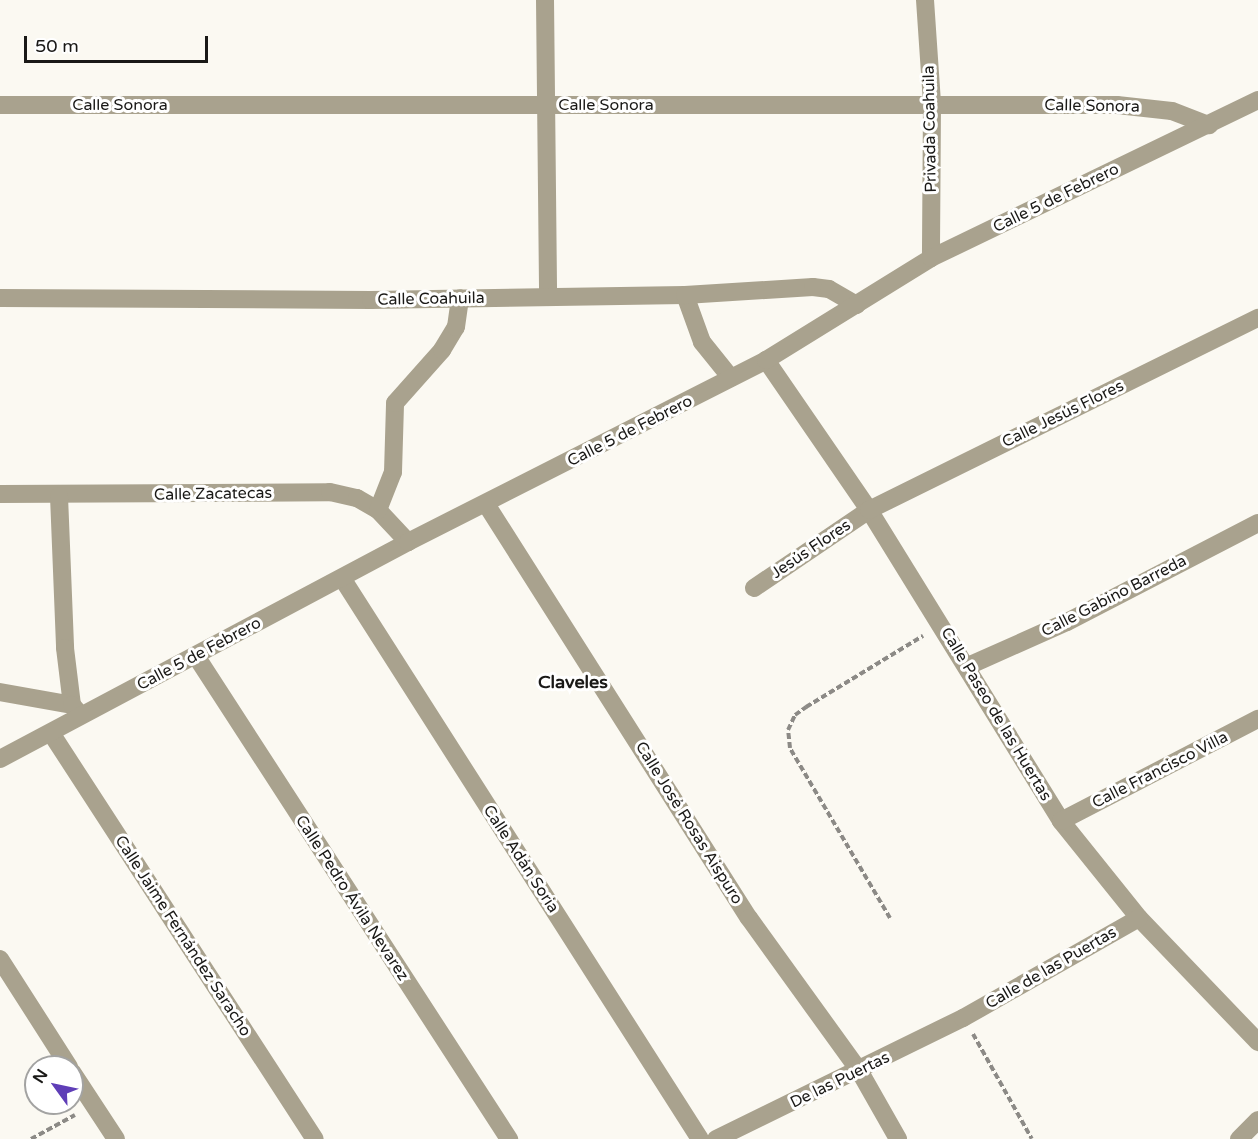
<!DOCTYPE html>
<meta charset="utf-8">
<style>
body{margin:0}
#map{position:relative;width:1258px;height:1139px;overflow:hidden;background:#fbf9f2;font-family:"Varela Round",sans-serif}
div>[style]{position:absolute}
.path>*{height:4px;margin-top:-2px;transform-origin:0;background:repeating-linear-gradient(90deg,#8c8a86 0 6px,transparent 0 9px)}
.street>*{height:18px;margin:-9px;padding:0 9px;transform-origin:9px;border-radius:9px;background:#a9a28e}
span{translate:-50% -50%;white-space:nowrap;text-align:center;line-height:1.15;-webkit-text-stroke:6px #fff;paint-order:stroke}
.street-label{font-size:16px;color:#1a1917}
.neighbourhood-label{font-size:18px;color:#1a1917;font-weight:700}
.north{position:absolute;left:24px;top:1055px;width:60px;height:60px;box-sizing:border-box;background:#fff;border:2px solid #a3a3a2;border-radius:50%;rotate:303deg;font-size:16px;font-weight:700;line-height:24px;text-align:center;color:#1a1917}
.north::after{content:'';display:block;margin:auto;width:21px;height:27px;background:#5f3eb7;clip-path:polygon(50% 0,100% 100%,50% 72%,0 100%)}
.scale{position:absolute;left:24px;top:36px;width:184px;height:27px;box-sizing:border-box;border:3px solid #1a1917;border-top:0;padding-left:8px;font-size:18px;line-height:21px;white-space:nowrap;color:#1a1917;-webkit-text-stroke:4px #fff;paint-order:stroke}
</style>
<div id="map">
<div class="path">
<div style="left:890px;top:918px;width:197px;rotate:-120.5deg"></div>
<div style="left:790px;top:748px;width:18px;rotate:-96deg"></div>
<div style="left:788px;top:730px;width:17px;rotate:-65deg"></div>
<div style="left:795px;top:715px;width:14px;rotate:-36deg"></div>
<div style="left:806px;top:707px;width:137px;rotate:-31.3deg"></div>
<div style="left:973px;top:1034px;width:120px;rotate:60.7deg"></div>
<div style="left:31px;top:1139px;width:50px;rotate:-28.6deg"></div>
</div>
<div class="street">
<div style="left:545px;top:0;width:296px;rotate:89.4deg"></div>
<div style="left:925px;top:0;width:104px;rotate:86.1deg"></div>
<div style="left:932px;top:104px;width:154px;rotate:90.4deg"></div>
<div style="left:0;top:105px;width:1117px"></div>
<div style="left:1117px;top:105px;width:55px;rotate:6.2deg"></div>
<div style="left:1172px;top:111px;width:40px;rotate:21deg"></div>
<div style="left:685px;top:295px;width:50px;rotate:70.1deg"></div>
<div style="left:702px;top:342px;width:46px;rotate:51.1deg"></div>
<div style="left:0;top:298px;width:371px;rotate:0.3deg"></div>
<div style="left:371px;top:300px;width:314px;rotate:-0.9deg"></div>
<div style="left:685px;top:295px;width:128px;rotate:-3.6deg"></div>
<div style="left:813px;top:287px;width:16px;rotate:7deg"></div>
<div style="left:829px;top:289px;width:32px;rotate:30deg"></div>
<div style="left:766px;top:360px;width:182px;rotate:55.5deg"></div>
<div style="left:869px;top:510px;width:365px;rotate:58.3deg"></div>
<div style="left:1061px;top:821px;width:124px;rotate:51.2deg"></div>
<div style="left:1139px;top:918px;width:172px;rotate:46.2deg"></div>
<div style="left:0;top:494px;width:330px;rotate:-0.3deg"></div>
<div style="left:330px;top:492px;width:28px;rotate:13deg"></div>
<div style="left:357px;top:498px;width:24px;rotate:30deg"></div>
<div style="left:378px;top:510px;width:44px;rotate:46.8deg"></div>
<div style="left:59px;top:496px;width:152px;rotate:87.7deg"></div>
<div style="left:65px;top:648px;width:57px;rotate:83deg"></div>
<div style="left:486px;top:504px;width:490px;rotate:57.6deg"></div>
<div style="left:749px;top:918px;width:190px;rotate:54.2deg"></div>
<div style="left:860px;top:1072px;width:77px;rotate:60.4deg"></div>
<div style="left:378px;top:510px;width:41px;rotate:-68.5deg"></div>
<div style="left:393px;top:472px;width:69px;rotate:-88.3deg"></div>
<div style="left:395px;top:403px;width:71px;rotate:-48.4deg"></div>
<div style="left:442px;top:350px;width:27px;rotate:-59deg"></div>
<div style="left:456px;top:327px;width:29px;rotate:-82deg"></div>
<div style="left:342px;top:578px;width:665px;rotate:57.46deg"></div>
<div style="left:754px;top:588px;width:139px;rotate:-34.1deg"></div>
<div style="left:869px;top:510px;width:434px;rotate:-26.3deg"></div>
<div style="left:196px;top:656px;width:576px;rotate:57.06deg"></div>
<div style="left:968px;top:666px;width:108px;rotate:-24deg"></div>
<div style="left:1067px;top:622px;width:215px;rotate:-27.4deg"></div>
<div style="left:0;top:692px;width:73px;rotate:10.2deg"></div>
<div style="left:72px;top:705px;width:9px;rotate:49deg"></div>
<div style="left:51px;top:733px;width:484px;rotate:57deg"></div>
<div style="left:0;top:759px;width:462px;rotate:-28deg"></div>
<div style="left:408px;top:542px;width:402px;rotate:-26.9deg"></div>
<div style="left:766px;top:360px;width:194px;rotate:-31.7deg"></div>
<div style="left:931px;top:258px;width:363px;rotate:-25.8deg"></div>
<div style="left:1061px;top:821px;width:222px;rotate:-27.4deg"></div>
<div style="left:0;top:959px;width:128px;rotate:57.4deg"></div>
<div style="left:72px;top:1072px;width:80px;rotate:56.7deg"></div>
<div style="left:716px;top:1139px;width:275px;rotate:-26.1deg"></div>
<div style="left:963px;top:1018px;width:202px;rotate:-29.6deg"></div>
<div style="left:1239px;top:1139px;width:27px;rotate:-45deg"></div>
</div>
<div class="street-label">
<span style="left:120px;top:105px">Calle Sonora</span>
<span style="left:606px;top:105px">Calle Sonora</span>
<span style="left:1092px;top:106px;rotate:1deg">Calle Sonora</span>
<span style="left:930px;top:129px;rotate:-91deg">Privada Coahuila</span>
<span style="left:1056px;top:198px;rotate:-26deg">Calle 5 de Febrero</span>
<span style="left:431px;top:299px;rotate:-1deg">Calle Coahuila</span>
<span style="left:1063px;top:414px;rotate:-26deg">Calle Jesús Flores</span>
<span style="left:630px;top:431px;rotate:-27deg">Calle 5 de Febrero</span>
<span style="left:213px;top:494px;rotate:-1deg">Calle Zacatecas</span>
<span style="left:811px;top:549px;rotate:-34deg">Jesús Flores</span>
<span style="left:1114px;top:596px;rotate:-27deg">Calle Gabino Barreda</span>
<span style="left:199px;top:654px;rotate:-28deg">Calle 5 de Febrero</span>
<span style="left:996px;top:714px;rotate:59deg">Calle Paseo de las Huertas</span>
<span style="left:1160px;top:770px;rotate:-27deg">Calle Francisco Villa</span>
<span style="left:689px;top:823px;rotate:58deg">Calle José Rosas Aispuro</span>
<span style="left:521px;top:859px;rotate:57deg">Calle Adán Soria</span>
<span style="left:352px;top:898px;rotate:57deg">Calle Pedro Ávila Nevarez</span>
<span style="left:183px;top:936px;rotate:57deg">Calle Jaime Fernández Saracho</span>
<span style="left:1051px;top:968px;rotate:-30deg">Calle de las Puertas</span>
<span style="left:840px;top:1080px;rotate:-26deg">De las Puertas</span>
</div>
<div class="neighbourhood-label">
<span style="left:573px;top:682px">Claveles</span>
</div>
<div class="north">N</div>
<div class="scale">50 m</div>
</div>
